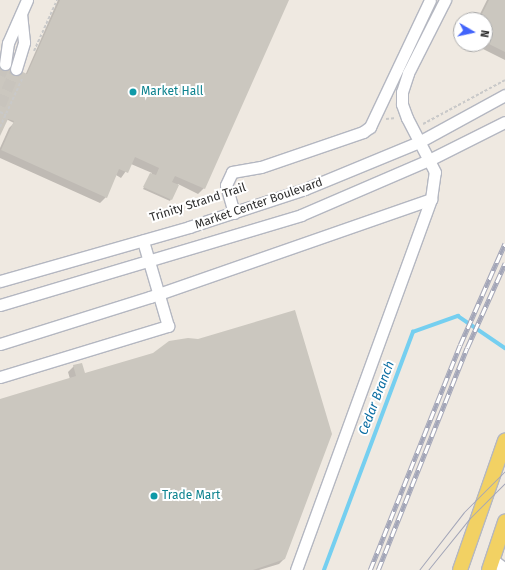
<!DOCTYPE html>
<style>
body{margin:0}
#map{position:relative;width:505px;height:570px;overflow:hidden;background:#efe9e1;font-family:"Fira Sans",sans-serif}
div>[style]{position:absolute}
.shadow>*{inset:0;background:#0003}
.stream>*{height:3.5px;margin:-1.75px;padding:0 1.75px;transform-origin:1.75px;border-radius:1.75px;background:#75cff0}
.building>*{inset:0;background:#cbc7bf}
.minor-tunnel>*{height:11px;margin-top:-5.5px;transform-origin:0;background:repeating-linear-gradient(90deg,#c8c4bd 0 11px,transparent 0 16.5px)}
.path>*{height:2px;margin-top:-1px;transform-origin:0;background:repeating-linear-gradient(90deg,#c9c9c9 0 3px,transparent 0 5px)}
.roads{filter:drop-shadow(1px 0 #b4b7c1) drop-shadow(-1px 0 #b4b7c1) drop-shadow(0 1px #b4b7c1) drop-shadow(0 -1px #b4b7c1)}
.minor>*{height:11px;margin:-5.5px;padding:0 5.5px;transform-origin:5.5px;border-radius:5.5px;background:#fff}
.major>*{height:14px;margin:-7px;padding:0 7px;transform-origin:7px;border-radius:7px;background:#f2d163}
.tram>*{height:1px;margin:-0.5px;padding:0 0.5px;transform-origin:0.5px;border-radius:0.5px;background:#a3a6b8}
.rail>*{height:4.5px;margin-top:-2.25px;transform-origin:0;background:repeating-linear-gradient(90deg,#fff 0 9px,#a3a6b8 0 18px);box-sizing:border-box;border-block:1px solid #a3a6b8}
.dots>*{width:11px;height:11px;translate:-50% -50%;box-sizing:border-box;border:2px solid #fff;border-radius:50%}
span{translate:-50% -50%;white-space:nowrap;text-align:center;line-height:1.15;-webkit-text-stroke:4px #fff;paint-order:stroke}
.culture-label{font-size:12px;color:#0d838f}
.left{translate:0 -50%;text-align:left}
.street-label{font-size:12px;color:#2e2e2e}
.water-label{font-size:13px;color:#0d6fa3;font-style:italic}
.north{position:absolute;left:453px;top:12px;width:40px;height:40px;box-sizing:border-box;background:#fff;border:1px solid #ababab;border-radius:50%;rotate:99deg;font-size:11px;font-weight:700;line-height:16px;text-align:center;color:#2e2e2e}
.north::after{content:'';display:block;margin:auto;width:14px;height:18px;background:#4264fb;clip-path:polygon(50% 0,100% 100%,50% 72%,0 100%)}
</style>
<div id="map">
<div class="shadow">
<div style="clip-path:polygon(58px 0,287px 0,204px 188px,198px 194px,178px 184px,170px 201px,143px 189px,152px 173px,131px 164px,121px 178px,116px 175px,106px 197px,100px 203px,0 158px,0 148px,9px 128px,14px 123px,6px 119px,0 133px)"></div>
<div style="clip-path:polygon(487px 0,505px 0,505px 60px,473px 44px,485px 44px,485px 20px,477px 20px)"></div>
<div style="clip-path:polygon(74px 366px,84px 374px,285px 558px,279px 564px,259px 570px,0 570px,0 400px,70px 379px,68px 372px)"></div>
</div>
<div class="stream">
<div style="left:324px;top:570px;width:254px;rotate:-69.5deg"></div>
<div style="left:413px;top:332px;width:48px;rotate:-19.6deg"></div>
<div style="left:458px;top:316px;width:57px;rotate:34.2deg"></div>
</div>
<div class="building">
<div style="clip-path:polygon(60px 0,289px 0,205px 189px,175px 176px,172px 182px,179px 185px,172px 200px,143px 187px,150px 173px,156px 175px,159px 168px,135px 157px,128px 173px,119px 169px,107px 198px,1px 150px,14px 121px,8px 119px,0 136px,0 61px,27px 74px)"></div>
<div style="clip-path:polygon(489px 0,505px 0,505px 52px,485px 42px,485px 20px,479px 20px)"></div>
<div style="clip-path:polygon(295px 310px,332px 434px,285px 559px,253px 570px,0 570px,0 399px,76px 376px,73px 365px,82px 363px,85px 373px,153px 353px,169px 341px,188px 338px,198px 339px)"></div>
</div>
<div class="minor-tunnel">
<div style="left:0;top:75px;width:12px;rotate:-66deg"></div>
<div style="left:0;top:105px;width:39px;rotate:-66deg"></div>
</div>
<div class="path">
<div style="left:34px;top:51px;width:56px;rotate:-65.7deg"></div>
<div style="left:0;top:112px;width:7px;rotate:27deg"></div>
<div style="left:386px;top:119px;width:10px;rotate:-6deg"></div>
<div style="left:423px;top:124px;width:93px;rotate:-28.2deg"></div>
<div style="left:0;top:127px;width:53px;rotate:-65.4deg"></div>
</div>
<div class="roads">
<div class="minor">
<div style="left:5px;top:64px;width:21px;rotate:-82deg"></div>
<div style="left:8px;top:43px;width:47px;rotate:-66.2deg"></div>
<div style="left:16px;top:69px;width:28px;rotate:-73deg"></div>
<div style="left:24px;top:42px;width:27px;rotate:-96deg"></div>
<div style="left:234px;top:213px;width:29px;rotate:-106deg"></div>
<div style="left:226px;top:185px;width:14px;rotate:-65deg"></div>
<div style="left:232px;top:172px;width:29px;rotate:-10deg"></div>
<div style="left:261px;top:167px;width:108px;rotate:-18.9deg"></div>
<div style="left:363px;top:132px;width:9px;rotate:-36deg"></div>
<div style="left:370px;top:127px;width:140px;rotate:-64.7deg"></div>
<div style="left:0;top:281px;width:197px;rotate:-15.9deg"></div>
<div style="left:189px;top:227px;width:122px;rotate:-18.1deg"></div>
<div style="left:305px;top:189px;width:123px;rotate:-22.4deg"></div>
<div style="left:419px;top:142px;width:98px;rotate:-28.7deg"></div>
<div style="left:0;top:305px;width:314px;rotate:-16.6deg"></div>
<div style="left:301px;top:215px;width:139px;rotate:-23.3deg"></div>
<div style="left:429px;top:160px;width:85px;rotate:-26.6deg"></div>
<div style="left:0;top:344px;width:157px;rotate:-17.4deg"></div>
<div style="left:150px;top:297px;width:298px;rotate:-19.2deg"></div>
<div style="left:0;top:377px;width:176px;rotate:-16.9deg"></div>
<div style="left:168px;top:326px;width:89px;rotate:-106.4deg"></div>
<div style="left:492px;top:559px;width:16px;rotate:38deg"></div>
<div style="left:296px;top:570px;width:395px;rotate:-70deg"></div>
<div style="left:431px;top:199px;width:27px;rotate:-82deg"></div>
<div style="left:435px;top:172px;width:61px;rotate:-117.4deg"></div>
<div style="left:407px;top:118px;width:15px;rotate:-110deg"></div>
<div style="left:402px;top:104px;width:12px;rotate:-90deg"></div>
<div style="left:402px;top:92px;width:20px;rotate:-72deg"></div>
<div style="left:408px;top:73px;width:82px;rotate:-63.1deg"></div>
</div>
<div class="major">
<div style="left:460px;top:570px;width:137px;rotate:-70.8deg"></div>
<div style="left:489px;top:570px;width:51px;rotate:-71.6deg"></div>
</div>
</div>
<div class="tram">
<div style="left:419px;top:570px;width:73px;rotate:-52.2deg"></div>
<div style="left:464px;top:512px;width:58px;rotate:-45deg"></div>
<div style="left:428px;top:570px;width:67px;rotate:-51.1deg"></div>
<div style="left:470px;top:518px;width:49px;rotate:-45deg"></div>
</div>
<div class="rail">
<div style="left:370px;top:570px;width:242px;rotate:-68.2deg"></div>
<div style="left:460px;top:345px;width:111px;rotate:-66.2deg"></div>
<div style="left:378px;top:570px;width:239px;rotate:-68.2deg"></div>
<div style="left:467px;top:348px;width:93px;rotate:-65.9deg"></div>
</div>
<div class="dots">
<div style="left:133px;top:92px;background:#0f9aa8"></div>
<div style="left:154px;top:496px;background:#0f9aa8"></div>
</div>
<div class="culture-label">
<span class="left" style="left:141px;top:92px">Market Hall</span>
<span class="left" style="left:162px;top:496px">Trade Mart</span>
</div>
<div class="street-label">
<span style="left:198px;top:203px;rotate:-18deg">Trinity Strand Trail</span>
<span style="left:259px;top:204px;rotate:-19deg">Market Center Boulevard</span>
</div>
<div class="water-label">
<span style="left:377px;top:398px;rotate:-69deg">Cedar Branch</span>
</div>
<div class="north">N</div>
</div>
